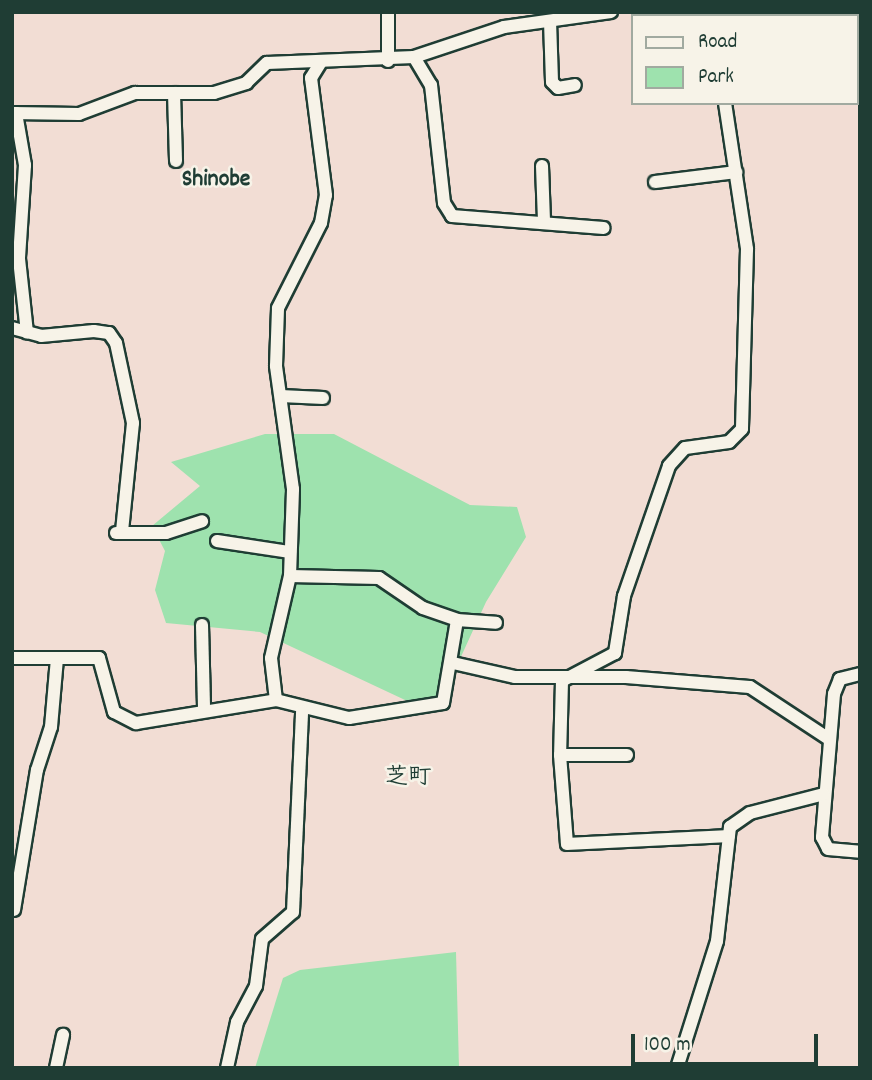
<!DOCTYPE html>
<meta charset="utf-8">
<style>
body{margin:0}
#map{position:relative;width:872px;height:1080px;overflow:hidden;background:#f2ddd4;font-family:Dekko,"Klee One",sans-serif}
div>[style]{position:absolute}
.green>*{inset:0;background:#9ee2ae}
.roads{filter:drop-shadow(2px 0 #1f3d34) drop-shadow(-2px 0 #1f3d34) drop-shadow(0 2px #1f3d34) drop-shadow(0 -2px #1f3d34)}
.minor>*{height:12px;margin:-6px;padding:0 6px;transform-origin:6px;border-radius:6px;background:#f7f3e8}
span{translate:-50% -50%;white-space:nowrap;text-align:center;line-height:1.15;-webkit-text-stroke:5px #f7f3e8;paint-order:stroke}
.neighbourhood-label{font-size:23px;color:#1f3d34;font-weight:700}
.quarter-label{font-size:24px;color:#1f3d34;font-weight:700}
.frame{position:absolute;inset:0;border:14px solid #1f3d34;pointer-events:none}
.legend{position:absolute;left:631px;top:14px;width:228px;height:91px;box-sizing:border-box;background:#f7f3e8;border:2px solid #a1aaa0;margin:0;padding:9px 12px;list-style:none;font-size:21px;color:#1f3d34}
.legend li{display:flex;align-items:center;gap:14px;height:35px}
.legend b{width:35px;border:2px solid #a1aaa0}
.scale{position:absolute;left:631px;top:1034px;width:187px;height:32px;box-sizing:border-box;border:4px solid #1f3d34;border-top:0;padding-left:9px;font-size:21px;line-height:24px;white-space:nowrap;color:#1f3d34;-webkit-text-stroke:5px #f7f3e8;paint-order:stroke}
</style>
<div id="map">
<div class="green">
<div style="clip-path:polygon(265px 434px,334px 434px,470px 505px,517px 507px,526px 537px,486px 602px,443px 696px,420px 707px,260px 632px,166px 623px,155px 590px,165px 551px,152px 526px,200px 486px,171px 462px)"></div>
<div style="clip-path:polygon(456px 952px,459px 1068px,255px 1068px,283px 978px,300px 970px)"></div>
</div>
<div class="roads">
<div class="minor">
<div style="left:388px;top:12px;width:49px;rotate:90deg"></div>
<div style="left:648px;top:12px;width:54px"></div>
<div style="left:723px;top:16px;width:4px;rotate:-90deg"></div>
<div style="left:803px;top:16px;width:4px;rotate:-90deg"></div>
<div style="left:550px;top:21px;width:61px;rotate:88.1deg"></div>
<div style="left:552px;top:82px;width:8px;rotate:45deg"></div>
<div style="left:558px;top:88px;width:17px;rotate:-10deg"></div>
<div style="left:414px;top:57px;width:33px;rotate:59deg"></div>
<div style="left:431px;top:85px;width:119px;rotate:83.7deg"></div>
<div style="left:444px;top:203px;width:15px;rotate:58deg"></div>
<div style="left:452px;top:216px;width:152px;rotate:4.5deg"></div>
<div style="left:174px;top:93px;width:68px;rotate:88.3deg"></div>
<div style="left:725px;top:103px;width:148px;rotate:81.4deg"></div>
<div style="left:747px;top:249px;width:180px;rotate:91.6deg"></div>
<div style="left:742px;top:429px;width:18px;rotate:135deg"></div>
<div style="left:729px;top:442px;width:44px;rotate:172.2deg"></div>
<div style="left:685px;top:448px;width:24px;rotate:132deg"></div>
<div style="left:669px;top:466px;width:138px;rotate:109.1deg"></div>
<div style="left:624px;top:596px;width:58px;rotate:99deg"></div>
<div style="left:615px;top:653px;width:60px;rotate:152.2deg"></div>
<div style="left:562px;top:681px;width:74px;rotate:91.5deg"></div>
<div style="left:560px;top:755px;width:89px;rotate:85.5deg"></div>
<div style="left:567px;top:844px;width:162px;rotate:-2.8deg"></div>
<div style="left:12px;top:113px;width:67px;rotate:0.9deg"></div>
<div style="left:79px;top:114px;width:60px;rotate:-20.6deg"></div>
<div style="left:135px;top:93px;width:79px"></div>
<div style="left:214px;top:93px;width:34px;rotate:-17deg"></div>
<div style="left:246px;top:83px;width:29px;rotate:-44deg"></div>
<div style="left:267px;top:63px;width:147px;rotate:-2.3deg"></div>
<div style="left:414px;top:57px;width:95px;rotate:-18.4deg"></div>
<div style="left:504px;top:27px;width:108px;rotate:-8deg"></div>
<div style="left:16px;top:113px;width:53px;rotate:80.2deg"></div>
<div style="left:25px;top:165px;width:94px;rotate:93.7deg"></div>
<div style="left:19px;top:259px;width:74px;rotate:83.8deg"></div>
<div style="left:542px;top:166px;width:54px;rotate:87.9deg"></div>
<div style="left:655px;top:182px;width:82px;rotate:-7deg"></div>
<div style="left:12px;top:328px;width:30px;rotate:15deg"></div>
<div style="left:41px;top:336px;width:53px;rotate:-5.4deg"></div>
<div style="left:94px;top:331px;width:15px;rotate:8deg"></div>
<div style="left:109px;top:333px;width:12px;rotate:55deg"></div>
<div style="left:116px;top:343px;width:82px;rotate:78deg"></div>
<div style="left:133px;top:423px;width:109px;rotate:95.8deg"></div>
<div style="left:281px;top:396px;width:42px;rotate:2.7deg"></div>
<div style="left:116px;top:533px;width:50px"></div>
<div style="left:166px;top:533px;width:38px;rotate:-18deg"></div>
<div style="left:217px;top:541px;width:74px;rotate:8.6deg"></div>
<div style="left:290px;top:576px;width:89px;rotate:1.3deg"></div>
<div style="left:379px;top:578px;width:53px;rotate:34.3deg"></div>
<div style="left:423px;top:608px;width:36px;rotate:19deg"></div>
<div style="left:457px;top:620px;width:39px;rotate:4deg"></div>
<div style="left:202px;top:625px;width:84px;rotate:88.6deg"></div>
<div style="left:12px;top:658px;width:87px"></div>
<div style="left:99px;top:658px;width:56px;rotate:74.5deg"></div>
<div style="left:114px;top:712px;width:25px;rotate:27deg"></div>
<div style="left:136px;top:723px;width:142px;rotate:-9.3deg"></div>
<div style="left:276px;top:700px;width:75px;rotate:13.9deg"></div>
<div style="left:349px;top:718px;width:95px;rotate:-9.1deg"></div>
<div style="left:443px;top:703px;width:84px;rotate:-80.4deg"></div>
<div style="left:453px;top:663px;width:64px;rotate:12.7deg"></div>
<div style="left:515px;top:677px;width:111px"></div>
<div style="left:626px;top:677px;width:124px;rotate:4.6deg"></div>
<div style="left:750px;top:687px;width:95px;rotate:33.4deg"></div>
<div style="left:860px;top:674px;width:21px;rotate:166deg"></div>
<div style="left:840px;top:679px;width:16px;rotate:112deg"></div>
<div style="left:834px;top:694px;width:144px;rotate:94.8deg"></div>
<div style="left:822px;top:837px;width:13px;rotate:63deg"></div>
<div style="left:828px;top:849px;width:32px;rotate:5deg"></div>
<div style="left:276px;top:700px;width:42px;rotate:-96.8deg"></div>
<div style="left:271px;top:658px;width:84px;rotate:-77deg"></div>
<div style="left:290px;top:576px;width:87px;rotate:-88deg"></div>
<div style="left:293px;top:489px;width:124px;rotate:-97.9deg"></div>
<div style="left:276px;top:366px;width:58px;rotate:-88deg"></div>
<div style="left:278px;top:308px;width:95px;rotate:-63.2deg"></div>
<div style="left:321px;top:223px;width:28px;rotate:-80deg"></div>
<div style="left:326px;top:195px;width:118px;rotate:-97.3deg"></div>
<div style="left:311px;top:78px;width:19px;rotate:-58deg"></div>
<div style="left:560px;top:755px;width:67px"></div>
<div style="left:14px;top:910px;width:142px;rotate:-80.7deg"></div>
<div style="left:37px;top:770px;width:45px;rotate:-72deg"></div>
<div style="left:51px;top:727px;width:69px;rotate:-85deg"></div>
<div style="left:56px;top:1068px;width:34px;rotate:-78deg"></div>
<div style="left:227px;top:1068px;width:47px;rotate:-77.7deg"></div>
<div style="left:237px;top:1022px;width:41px;rotate:-62.2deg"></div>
<div style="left:256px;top:986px;width:47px;rotate:-82.7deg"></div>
<div style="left:262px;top:939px;width:41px;rotate:-41.1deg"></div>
<div style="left:293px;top:912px;width:201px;rotate:-87.4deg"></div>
<div style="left:677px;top:1068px;width:133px;rotate:-72.5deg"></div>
<div style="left:717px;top:941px;width:115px;rotate:-83.5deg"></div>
<div style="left:730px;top:827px;width:24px;rotate:-35deg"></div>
<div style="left:750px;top:813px;width:76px;rotate:-14.4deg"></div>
</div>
</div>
<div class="neighbourhood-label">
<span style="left:408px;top:779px">芝町</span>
</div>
<div class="quarter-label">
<span style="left:216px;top:181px">Shinobe</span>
</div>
<div class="frame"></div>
<ul class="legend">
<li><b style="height:9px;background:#f7f3e8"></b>Road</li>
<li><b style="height:19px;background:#9ee2ae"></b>Park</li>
</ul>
<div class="scale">100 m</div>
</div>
